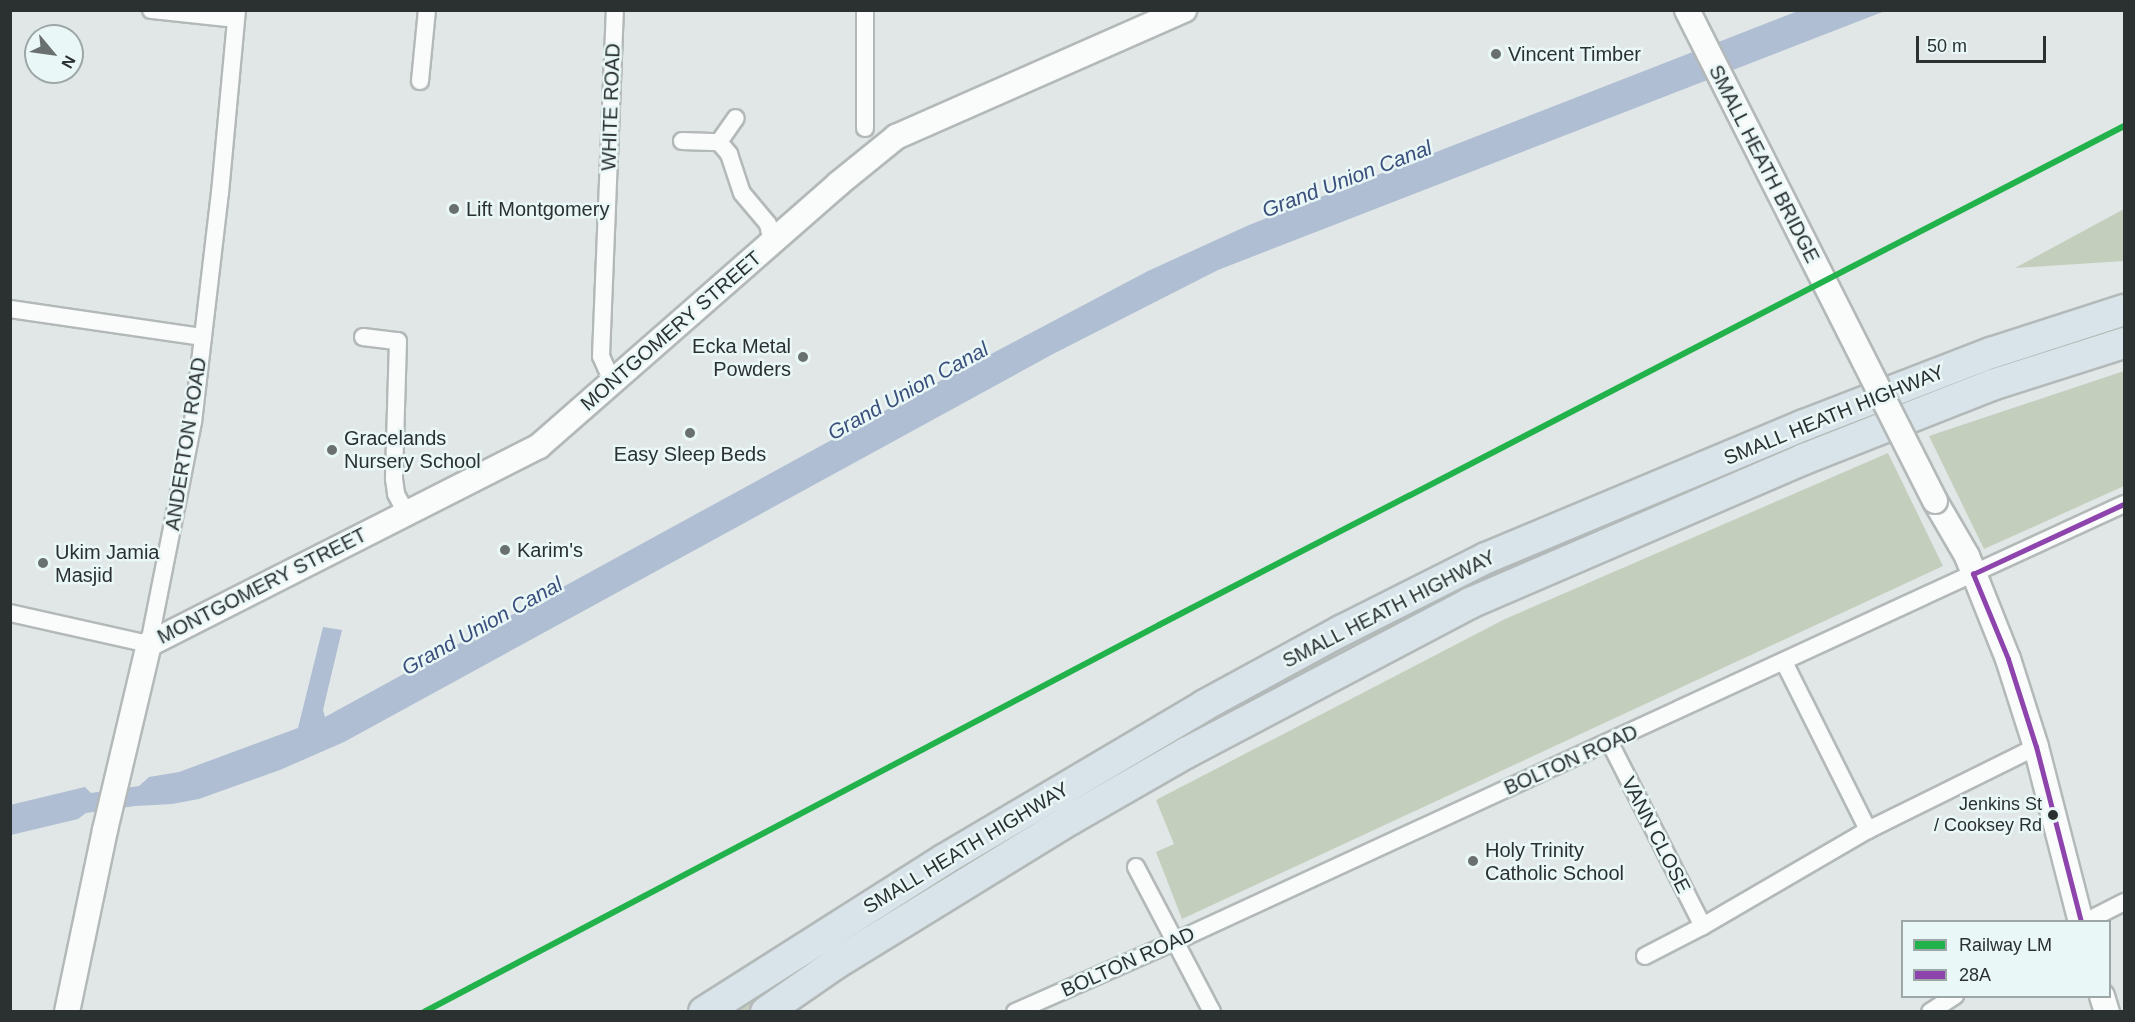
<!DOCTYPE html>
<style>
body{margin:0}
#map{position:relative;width:2135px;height:1022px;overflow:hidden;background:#e0e7e6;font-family:Helvetica,sans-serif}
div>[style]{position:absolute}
.green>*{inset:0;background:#c4cebc}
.water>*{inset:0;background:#b0bed4}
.roads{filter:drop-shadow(2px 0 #b3b9b8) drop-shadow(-2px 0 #b3b9b8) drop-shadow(0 2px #b3b9b8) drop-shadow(0 -2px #b3b9b8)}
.street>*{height:16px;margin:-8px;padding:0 8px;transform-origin:8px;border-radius:8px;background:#fafbfb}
.secondary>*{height:24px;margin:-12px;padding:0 12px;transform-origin:12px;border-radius:12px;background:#fafbfb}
.highway>*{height:30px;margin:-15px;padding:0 15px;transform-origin:15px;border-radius:15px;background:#d8e4e9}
.bridges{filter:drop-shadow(2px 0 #b3b9b8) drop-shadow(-2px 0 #b3b9b8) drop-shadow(0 2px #b3b9b8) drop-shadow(0 -2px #b3b9b8)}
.secondary-bridge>*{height:24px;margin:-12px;padding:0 12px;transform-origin:12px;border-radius:12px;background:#fafbfb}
.bus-1>*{height:4.5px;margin:-2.25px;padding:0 2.25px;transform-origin:2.25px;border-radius:2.25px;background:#8e44ad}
.rail-1>*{height:6px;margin:-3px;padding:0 3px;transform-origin:3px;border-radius:3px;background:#22b24c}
.dots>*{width:16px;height:16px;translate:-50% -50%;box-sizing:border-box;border:3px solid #eaf7f7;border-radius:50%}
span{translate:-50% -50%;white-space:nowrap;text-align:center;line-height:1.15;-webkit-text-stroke:5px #eaf7f7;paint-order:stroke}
.bus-label{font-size:18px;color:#2b3030}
.right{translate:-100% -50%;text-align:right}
.poi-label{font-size:20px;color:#2b3030}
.left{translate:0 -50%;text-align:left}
.street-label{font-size:20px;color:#2b3030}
.water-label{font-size:21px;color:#3a4f7c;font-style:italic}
.frame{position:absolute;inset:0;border:12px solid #2b3030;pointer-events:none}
.legend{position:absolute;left:1901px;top:920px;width:210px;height:78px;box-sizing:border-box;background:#eaf7f7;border:2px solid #9ea7a7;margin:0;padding:8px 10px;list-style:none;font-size:18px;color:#2b3030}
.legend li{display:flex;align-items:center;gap:12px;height:30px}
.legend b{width:30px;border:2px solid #9ea7a7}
.north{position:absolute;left:24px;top:24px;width:60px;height:60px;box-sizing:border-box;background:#eaf7f7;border:2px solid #9ea7a7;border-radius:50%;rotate:119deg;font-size:16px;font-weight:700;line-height:24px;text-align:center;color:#2b3030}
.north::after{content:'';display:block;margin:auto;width:21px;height:27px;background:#6a7070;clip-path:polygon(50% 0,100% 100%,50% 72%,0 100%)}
.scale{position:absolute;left:1916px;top:36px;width:130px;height:27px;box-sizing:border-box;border:3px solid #2b3030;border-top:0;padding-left:8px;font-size:18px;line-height:21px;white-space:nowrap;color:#2b3030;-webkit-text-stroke:4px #eaf7f7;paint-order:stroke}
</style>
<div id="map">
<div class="green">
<div style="clip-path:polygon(2124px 209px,2124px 261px,2015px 268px)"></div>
<div style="clip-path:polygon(2124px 322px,2124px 332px,1512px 576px,753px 1011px,719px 1012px,1209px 717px,1449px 593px,1856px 409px)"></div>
<div style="clip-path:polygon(2124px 371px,2124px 486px,1984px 549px,1929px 436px)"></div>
<div style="clip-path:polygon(1888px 453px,1943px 566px,1182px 919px,1156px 852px,1174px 844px,1156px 800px,1505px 619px)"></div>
</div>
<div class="water">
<div style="clip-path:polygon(1798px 11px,1885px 11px,1218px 270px,1053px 354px,344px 742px,280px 770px,199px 799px,172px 804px,135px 806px,86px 813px,78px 819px,11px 835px,10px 805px,85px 787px,91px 793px,139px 786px,149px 777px,179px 772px,298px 728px,323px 627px,342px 630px,323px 710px,325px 717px,921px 391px,1148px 271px,1249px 225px)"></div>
</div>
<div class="roads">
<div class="street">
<div style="left:151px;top:10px;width:85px;rotate:6deg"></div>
<div style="left:865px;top:10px;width:118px;rotate:90deg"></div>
<div style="left:420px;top:81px;width:71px;rotate:-84.4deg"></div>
<div style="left:682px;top:141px;width:37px;rotate:2deg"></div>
<div style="left:719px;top:142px;width:16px;rotate:50deg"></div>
<div style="left:729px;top:154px;width:41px;rotate:71.6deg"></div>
<div style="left:742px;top:193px;width:40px;rotate:50deg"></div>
<div style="left:768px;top:224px;width:19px;rotate:78deg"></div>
<div style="left:719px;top:142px;width:29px;rotate:-55deg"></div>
<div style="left:10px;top:309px;width:195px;rotate:8.3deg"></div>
<div style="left:363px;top:337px;width:35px;rotate:7deg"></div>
<div style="left:398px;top:341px;width:138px;rotate:91.7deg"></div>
<div style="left:394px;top:479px;width:15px;rotate:82deg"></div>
<div style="left:396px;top:494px;width:21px;rotate:62deg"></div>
<div style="left:612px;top:381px;width:27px;rotate:-114deg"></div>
<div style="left:601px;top:356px;width:346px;rotate:-87.7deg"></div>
<div style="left:10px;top:613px;width:142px;rotate:12.6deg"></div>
<div style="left:149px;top:644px;width:226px;rotate:-78.8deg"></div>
<div style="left:193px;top:422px;width:231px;rotate:-83.3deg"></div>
<div style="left:220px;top:193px;width:184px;rotate:-84.7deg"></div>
<div style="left:1784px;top:662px;width:188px;rotate:63.4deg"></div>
<div style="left:1610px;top:743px;width:205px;rotate:63.1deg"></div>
<div style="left:1136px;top:867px;width:164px;rotate:62.3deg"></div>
<div style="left:2085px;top:922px;width:44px;rotate:-27.1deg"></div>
<div style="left:1645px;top:956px;width:65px;rotate:-27.3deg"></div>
<div style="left:1703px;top:926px;width:191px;rotate:-30.2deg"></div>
<div style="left:1868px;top:830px;width:187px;rotate:-26.3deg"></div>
<div style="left:1015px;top:1012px;width:176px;rotate:-23.8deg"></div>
<div style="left:1176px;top:941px;width:1044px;rotate:-24.75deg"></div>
<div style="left:1930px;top:1012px;width:30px;rotate:-33deg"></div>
</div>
<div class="secondary">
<div style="left:1935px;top:501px;width:64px;rotate:59.8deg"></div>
<div style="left:1967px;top:556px;width:111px;rotate:68.3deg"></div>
<div style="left:2008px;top:659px;width:92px;rotate:72.3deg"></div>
<div style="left:2036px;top:747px;width:181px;rotate:75.6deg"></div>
<div style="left:2102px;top:996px;width:17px;rotate:73deg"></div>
<div style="left:67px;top:1012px;width:186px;rotate:-78.2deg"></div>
<div style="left:105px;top:830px;width:191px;rotate:-76.7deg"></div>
<div style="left:149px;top:644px;width:437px;rotate:-26.9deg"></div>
<div style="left:539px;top:446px;width:398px;rotate:-41.2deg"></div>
<div style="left:838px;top:184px;width:75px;rotate:-39deg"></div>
<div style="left:896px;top:137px;width:315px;rotate:-23.8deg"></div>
</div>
<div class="highway">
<div style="left:704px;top:1012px;width:285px;rotate:-32.4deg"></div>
<div style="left:945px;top:859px;width:302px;rotate:-30.6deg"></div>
<div style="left:1205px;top:705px;width:155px;rotate:-28.6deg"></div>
<div style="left:1341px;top:631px;width:162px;rotate:-26.7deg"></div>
<div style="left:1486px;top:558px;width:345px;rotate:-22.7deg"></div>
<div style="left:1804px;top:425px;width:200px;rotate:-21.1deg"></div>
<div style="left:1991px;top:353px;width:140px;rotate:-17.9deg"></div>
<div style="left:766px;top:1012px;width:84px;rotate:-34.8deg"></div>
<div style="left:835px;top:964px;width:277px;rotate:-31.6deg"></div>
<div style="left:1071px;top:819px;width:133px;rotate:-29.9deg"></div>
<div style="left:1186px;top:753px;width:321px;rotate:-27.8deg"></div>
<div style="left:1470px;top:603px;width:364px;rotate:-23.3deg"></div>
<div style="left:1804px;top:459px;width:202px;rotate:-21.5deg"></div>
<div style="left:1992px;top:385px;width:139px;rotate:-17.7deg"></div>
</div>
</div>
<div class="bridges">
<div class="secondary-bridge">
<div style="left:1687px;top:10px;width:550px;rotate:63.2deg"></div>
</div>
</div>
<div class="bus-1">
<div style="left:2081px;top:922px;width:181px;rotate:-104.4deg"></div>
<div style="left:2036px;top:747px;width:92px;rotate:-107.7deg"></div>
<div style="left:2008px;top:659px;width:92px;rotate:-112.4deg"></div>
<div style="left:1973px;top:574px;width:166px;rotate:-24.9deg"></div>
</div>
<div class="rail-1">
<div style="left:424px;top:1012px;width:831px;rotate:-27.77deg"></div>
<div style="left:1159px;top:625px;width:1086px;rotate:-27.34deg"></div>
</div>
<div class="dots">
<div style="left:1496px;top:54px;background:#6a7070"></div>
<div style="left:454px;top:209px;background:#6a7070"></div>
<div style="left:803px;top:357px;background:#6a7070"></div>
<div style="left:690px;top:433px;background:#6a7070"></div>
<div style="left:332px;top:450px;background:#6a7070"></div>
<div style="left:505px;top:550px;background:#6a7070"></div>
<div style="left:43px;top:563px;background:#6a7070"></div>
<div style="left:2053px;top:815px;background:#2b3030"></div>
<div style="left:1473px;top:861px;background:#6a7070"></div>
</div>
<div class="bus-label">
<span class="right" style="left:2042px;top:815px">Jenkins St<br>/ Cooksey Rd</span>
</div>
<div class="poi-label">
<span class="left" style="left:1508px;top:54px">Vincent Timber</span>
<span class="left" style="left:466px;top:209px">Lift Montgomery</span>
<span class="right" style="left:791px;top:358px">Ecka Metal<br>Powders</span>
<span class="left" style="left:344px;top:450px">Gracelands<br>Nursery School</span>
<span style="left:690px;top:454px">Easy Sleep Beds</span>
<span class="left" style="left:517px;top:550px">Karim's</span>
<span class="left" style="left:55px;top:564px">Ukim Jamia<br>Masjid</span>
<span class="left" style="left:1485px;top:862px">Holy Trinity<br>Catholic School</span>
</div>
<div class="street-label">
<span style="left:611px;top:107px;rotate:-88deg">WHITE ROAD</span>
<span style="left:1764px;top:164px;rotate:63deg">SMALL HEATH BRIDGE</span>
<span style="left:671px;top:331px;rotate:-41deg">MONTGOMERY STREET</span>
<span style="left:1834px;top:415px;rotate:-22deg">SMALL HEATH HIGHWAY</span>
<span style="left:186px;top:444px;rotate:-81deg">ANDERTON ROAD</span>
<span style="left:262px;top:586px;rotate:-27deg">MONTGOMERY STREET</span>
<span style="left:1389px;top:609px;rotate:-27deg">SMALL HEATH HIGHWAY</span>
<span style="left:1571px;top:760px;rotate:-24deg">BOLTON ROAD</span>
<span style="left:1656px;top:835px;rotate:63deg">VANN CLOSE</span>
<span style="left:966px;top:848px;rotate:-31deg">SMALL HEATH HIGHWAY</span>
<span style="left:1128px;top:962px;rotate:-24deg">BOLTON ROAD</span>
</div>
<div class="water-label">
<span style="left:1347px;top:179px;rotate:-21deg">Grand Union Canal</span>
<span style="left:908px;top:391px;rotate:-29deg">Grand Union Canal</span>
<span style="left:482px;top:626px;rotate:-29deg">Grand Union Canal</span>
</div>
<div class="frame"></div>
<ul class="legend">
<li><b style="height:8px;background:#22b24c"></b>Railway LM</li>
<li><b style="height:8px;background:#8e44ad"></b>28A</li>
</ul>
<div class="north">N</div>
<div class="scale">50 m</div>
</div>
